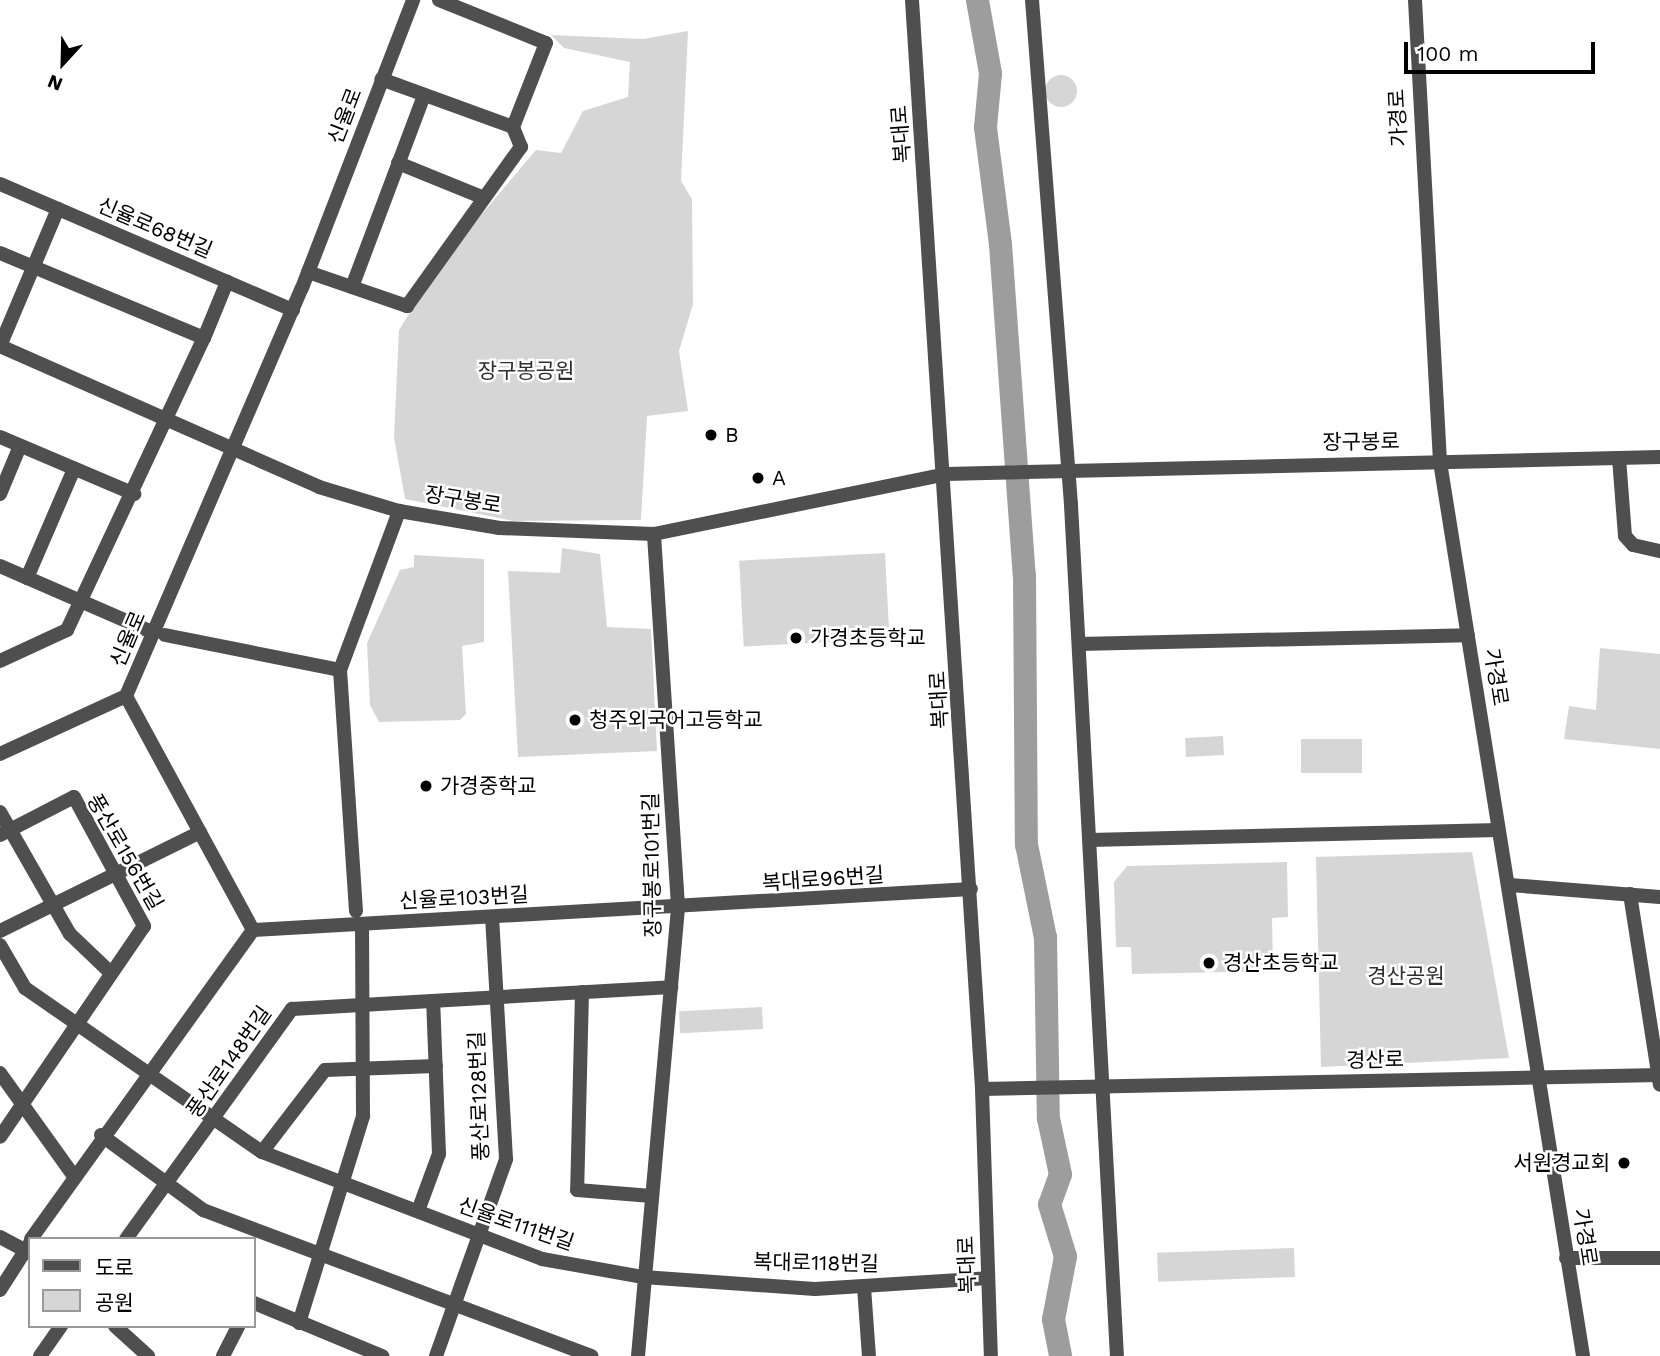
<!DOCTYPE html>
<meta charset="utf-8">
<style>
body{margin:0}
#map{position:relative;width:1660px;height:1356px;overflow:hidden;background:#fff;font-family:"Work Sans","Noto Sans KR",sans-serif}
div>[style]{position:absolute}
.green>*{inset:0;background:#d6d6d6;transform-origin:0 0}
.round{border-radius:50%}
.river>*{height:23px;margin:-11.5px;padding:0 11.5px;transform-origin:11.5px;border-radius:11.5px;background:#9d9d9d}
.minor>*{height:14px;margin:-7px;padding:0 7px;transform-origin:7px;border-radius:7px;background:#4f4f4f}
.dots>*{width:19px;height:19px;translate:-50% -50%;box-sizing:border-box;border:4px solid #fff;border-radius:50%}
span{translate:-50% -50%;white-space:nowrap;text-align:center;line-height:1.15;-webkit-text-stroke:5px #fff;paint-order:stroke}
.street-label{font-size:21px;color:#000}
.park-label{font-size:21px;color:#2d2d2d}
.poi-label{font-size:21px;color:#000}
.left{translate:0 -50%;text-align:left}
.right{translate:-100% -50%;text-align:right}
.legend{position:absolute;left:28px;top:1237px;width:228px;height:91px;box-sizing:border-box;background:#fff;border:2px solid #999;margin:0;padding:9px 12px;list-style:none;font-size:21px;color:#000}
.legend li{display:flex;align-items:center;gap:14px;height:35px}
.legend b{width:35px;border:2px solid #999}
.north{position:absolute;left:28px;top:28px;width:70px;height:70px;-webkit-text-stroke:5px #fff;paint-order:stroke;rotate:202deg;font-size:19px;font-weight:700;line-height:28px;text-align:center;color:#000}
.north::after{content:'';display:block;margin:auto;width:24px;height:32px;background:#000;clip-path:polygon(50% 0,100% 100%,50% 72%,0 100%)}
.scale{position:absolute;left:1404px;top:42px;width:191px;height:32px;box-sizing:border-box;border:4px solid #000;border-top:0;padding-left:9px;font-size:21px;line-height:24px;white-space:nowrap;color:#000;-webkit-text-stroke:5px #fff;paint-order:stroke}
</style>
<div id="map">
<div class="green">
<div style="clip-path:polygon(688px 31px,681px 181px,692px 199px,693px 304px,679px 351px,688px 411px,647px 416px,641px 520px,514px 521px,405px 499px,394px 437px,399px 330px,442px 261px,536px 150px,561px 153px,583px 111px,628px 97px,630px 62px,564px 48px,551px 35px,643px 39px)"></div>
<div class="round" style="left:1045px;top:75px;width:32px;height:32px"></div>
<div style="clip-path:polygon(562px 548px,600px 554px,607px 627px,651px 629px,657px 751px,518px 757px,508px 571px,560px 573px)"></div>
<div style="left:885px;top:553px;width:86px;height:146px;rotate:87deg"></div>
<div style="clip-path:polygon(414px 555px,484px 559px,484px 642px,462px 646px,466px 714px,460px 720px,379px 722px,370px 705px,367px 643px,400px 570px,414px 567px)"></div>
<div style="clip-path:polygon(1600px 648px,1660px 654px,1660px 749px,1564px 739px,1569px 706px,1596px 710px)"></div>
<div style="left:1223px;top:736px;width:19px;height:38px;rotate:87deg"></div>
<div style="left:1362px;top:739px;width:34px;height:61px;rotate:90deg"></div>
<div style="clip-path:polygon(1472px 852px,1509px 1058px,1321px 1067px,1316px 857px)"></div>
<div style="clip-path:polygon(1287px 862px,1288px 917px,1272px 918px,1273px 971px,1132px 974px,1131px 947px,1116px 947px,1114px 882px,1127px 866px)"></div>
<div style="left:762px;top:1007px;width:22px;height:83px;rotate:87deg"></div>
<div style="left:1294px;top:1248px;width:29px;height:137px;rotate:88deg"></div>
</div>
<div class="river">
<div style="left:977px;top:0;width:74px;rotate:79.9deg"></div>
<div style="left:990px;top:73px;width:54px;rotate:95.3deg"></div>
<div style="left:985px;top:127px;width:118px;rotate:82.7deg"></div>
<div style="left:1000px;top:244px;width:332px;rotate:85.9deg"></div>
<div style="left:1024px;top:575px;width:269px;rotate:89.6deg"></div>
<div style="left:1026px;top:844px;width:95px;rotate:78.5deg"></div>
<div style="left:1045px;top:937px;width:181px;rotate:89.1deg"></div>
<div style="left:1048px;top:1118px;width:57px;rotate:77.9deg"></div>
<div style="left:1060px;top:1174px;width:32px;rotate:110deg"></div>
<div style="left:1049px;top:1204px;width:54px;rotate:72.9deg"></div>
<div style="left:1065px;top:1256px;width:64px;rotate:100.8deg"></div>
<div style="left:1053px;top:1319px;width:38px;rotate:79deg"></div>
</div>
<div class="minor">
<div style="left:439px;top:0;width:115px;rotate:21.9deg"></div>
<div style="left:546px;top:43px;width:90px;rotate:111.4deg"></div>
<div style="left:912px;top:0;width:1091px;rotate:86.32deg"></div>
<div style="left:982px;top:1089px;width:267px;rotate:88.1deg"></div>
<div style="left:1032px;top:0;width:507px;rotate:85.58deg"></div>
<div style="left:1071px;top:505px;width:852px;rotate:86.91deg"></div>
<div style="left:1415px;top:0;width:463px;rotate:86.9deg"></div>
<div style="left:1440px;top:462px;width:905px;rotate:80.91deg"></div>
<div style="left:398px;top:163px;width:93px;rotate:22.1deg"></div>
<div style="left:0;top:184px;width:319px;rotate:23.3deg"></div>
<div style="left:0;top:253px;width:221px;rotate:22.6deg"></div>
<div style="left:204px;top:338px;width:61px;rotate:-67.7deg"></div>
<div style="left:308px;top:272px;width:105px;rotate:19deg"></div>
<div style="left:407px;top:306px;width:196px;rotate:-54.4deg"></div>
<div style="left:521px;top:147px;width:22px;rotate:-112deg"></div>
<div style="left:513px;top:127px;width:140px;rotate:-160deg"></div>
<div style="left:352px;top:287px;width:205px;rotate:-69.4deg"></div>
<div style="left:0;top:346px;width:349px;rotate:23.8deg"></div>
<div style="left:319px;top:487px;width:84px;rotate:16.7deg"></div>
<div style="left:399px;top:511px;width:102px;rotate:9.6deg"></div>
<div style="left:500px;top:528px;width:154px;rotate:2.2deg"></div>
<div style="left:654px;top:534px;width:298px;rotate:-11.6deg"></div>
<div style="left:946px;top:474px;width:714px;rotate:-1.36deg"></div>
<div style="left:0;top:346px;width:149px;rotate:-67.1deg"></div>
<div style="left:0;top:437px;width:146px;rotate:23deg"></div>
<div style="left:1619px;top:458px;width:78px;rotate:85.6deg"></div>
<div style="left:1625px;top:536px;width:12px;rotate:48deg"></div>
<div style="left:1633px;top:545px;width:28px;rotate:13deg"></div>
<div style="left:0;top:494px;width:52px;rotate:-67.4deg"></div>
<div style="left:0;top:566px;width:168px;rotate:23.5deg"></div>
<div style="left:27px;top:578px;width:119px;rotate:-66.7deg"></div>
<div style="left:165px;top:635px;width:178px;rotate:11.3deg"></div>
<div style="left:1079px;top:644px;width:389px;rotate:-1.3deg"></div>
<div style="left:0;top:661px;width:74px;rotate:-24.8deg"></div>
<div style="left:67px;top:630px;width:323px;rotate:-64.9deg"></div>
<div style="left:0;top:754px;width:139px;rotate:-24.7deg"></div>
<div style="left:0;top:812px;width:141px;rotate:60.2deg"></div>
<div style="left:70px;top:934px;width:57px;rotate:43.6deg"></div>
<div style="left:0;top:835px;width:83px;rotate:-27.2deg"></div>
<div style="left:74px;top:797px;width:147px;rotate:61.5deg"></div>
<div style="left:144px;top:926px;width:255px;rotate:124.3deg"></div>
<div style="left:1090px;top:840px;width:408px;rotate:-1.4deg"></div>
<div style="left:1510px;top:885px;width:150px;rotate:4.6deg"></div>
<div style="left:1630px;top:894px;width:193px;rotate:81.1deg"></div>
<div style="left:356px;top:911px;width:242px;rotate:-93.8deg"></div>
<div style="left:340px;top:670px;width:170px;rotate:-69.6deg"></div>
<div style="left:253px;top:930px;width:266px;rotate:-118.5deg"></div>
<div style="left:126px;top:696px;width:444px;rotate:-66.7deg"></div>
<div style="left:302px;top:288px;width:309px;rotate:-68.9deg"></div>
<div style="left:253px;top:930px;width:719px;rotate:-3.27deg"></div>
<div style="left:0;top:931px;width:223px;rotate:-26.3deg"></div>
<div style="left:0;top:945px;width:50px;rotate:59.8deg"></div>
<div style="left:25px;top:988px;width:288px;rotate:34.7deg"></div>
<div style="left:262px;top:1152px;width:300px;rotate:20.9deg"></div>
<div style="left:542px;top:1259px;width:103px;rotate:10.1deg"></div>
<div style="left:643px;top:1277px;width:172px;rotate:4deg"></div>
<div style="left:815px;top:1289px;width:173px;rotate:-3.6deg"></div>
<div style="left:582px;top:992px;width:198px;rotate:91.4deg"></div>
<div style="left:577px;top:1190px;width:75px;rotate:4.6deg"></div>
<div style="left:0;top:1073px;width:125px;rotate:54.4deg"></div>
<div style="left:982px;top:1089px;width:678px;rotate:-1.18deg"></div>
<div style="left:101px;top:1135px;width:127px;rotate:36.3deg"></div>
<div style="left:203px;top:1210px;width:415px;rotate:20.6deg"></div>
<div style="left:262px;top:1152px;width:103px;rotate:-52.5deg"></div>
<div style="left:325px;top:1070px;width:111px;rotate:-2.1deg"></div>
<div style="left:418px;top:1211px;width:61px;rotate:-69.8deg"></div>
<div style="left:439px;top:1154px;width:153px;rotate:-92.2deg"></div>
<div style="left:0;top:1237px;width:34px;rotate:28deg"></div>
<div style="left:31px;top:1239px;width:380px;rotate:-54.3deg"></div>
<div style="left:126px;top:1239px;width:284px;rotate:-54.2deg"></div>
<div style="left:292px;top:1009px;width:380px;rotate:-3.3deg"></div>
<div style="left:1566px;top:1258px;width:94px"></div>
<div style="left:864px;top:1287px;width:69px;rotate:85.9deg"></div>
<div style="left:0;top:1290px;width:56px;rotate:-57.4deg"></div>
<div style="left:254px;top:1303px;width:139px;rotate:22.5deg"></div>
<div style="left:299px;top:1323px;width:217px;rotate:-72.8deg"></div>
<div style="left:363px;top:1116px;width:191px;rotate:-90.3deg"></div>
<div style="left:115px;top:1326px;width:45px;rotate:42.3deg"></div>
<div style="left:40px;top:1356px;width:37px;rotate:-55deg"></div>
<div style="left:223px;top:1356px;width:34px;rotate:-63deg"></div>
<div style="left:436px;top:1356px;width:209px;rotate:-70.4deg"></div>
<div style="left:506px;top:1159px;width:242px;rotate:-93.3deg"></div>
<div style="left:638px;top:1356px;width:452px;rotate:-84.9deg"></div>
<div style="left:678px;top:906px;width:373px;rotate:-93.7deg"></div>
</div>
<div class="dots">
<div style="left:711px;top:435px;background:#000"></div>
<div style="left:758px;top:478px;background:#000"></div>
<div style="left:796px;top:638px;background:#000"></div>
<div style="left:575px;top:720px;background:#000"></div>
<div style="left:426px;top:786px;background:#000"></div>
<div style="left:1209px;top:963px;background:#000"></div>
<div style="left:1624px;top:1163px;background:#000"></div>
</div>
<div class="street-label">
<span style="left:345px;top:116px;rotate:-69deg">신율로</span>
<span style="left:1398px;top:118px;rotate:-93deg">가경로</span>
<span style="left:901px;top:134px;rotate:-94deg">복대로</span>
<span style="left:155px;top:228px;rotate:23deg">신율로68번길</span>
<span style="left:1361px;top:442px;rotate:-1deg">장구봉로</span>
<span style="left:463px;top:500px;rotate:9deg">장구봉로</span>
<span style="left:128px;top:639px;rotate:-67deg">신율로</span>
<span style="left:1496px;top:677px;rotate:81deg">가경로</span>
<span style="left:939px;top:700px;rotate:-93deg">복대로</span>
<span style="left:125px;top:852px;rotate:60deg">풍산로156번길</span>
<span style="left:652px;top:865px;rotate:-91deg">장구봉로101번길</span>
<span style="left:823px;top:879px;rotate:-4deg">복대로96번길</span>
<span style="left:464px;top:898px;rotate:-3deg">신율로103번길</span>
<span style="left:1375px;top:1060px;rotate:-1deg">경산로</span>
<span style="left:229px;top:1062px;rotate:-55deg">풍산로148번길</span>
<span style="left:479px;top:1096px;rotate:-92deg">풍산로128번길</span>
<span style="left:516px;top:1224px;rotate:19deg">신율로111번길</span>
<span style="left:1585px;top:1237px;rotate:81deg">가경로</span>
<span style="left:816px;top:1263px;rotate:1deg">복대로118번길</span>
<span style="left:967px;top:1265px;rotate:-92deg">복대로</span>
</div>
<div class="park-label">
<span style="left:526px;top:371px">장구봉공원</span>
<span style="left:1406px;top:976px">경산공원</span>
</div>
<div class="poi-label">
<span class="left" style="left:725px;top:435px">B</span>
<span class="left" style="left:772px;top:478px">A</span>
<span class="left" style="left:810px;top:638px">가경초등학교</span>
<span class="left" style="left:589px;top:720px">청주외국어고등학교</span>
<span class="left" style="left:440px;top:786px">가경중학교</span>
<span class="left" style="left:1223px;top:963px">경산초등학교</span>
<span class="right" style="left:1610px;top:1163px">서원경교회</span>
</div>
<ul class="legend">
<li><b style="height:9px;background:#4f4f4f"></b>도로</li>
<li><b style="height:19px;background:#d6d6d6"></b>공원</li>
</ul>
<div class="north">N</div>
<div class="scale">100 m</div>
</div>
